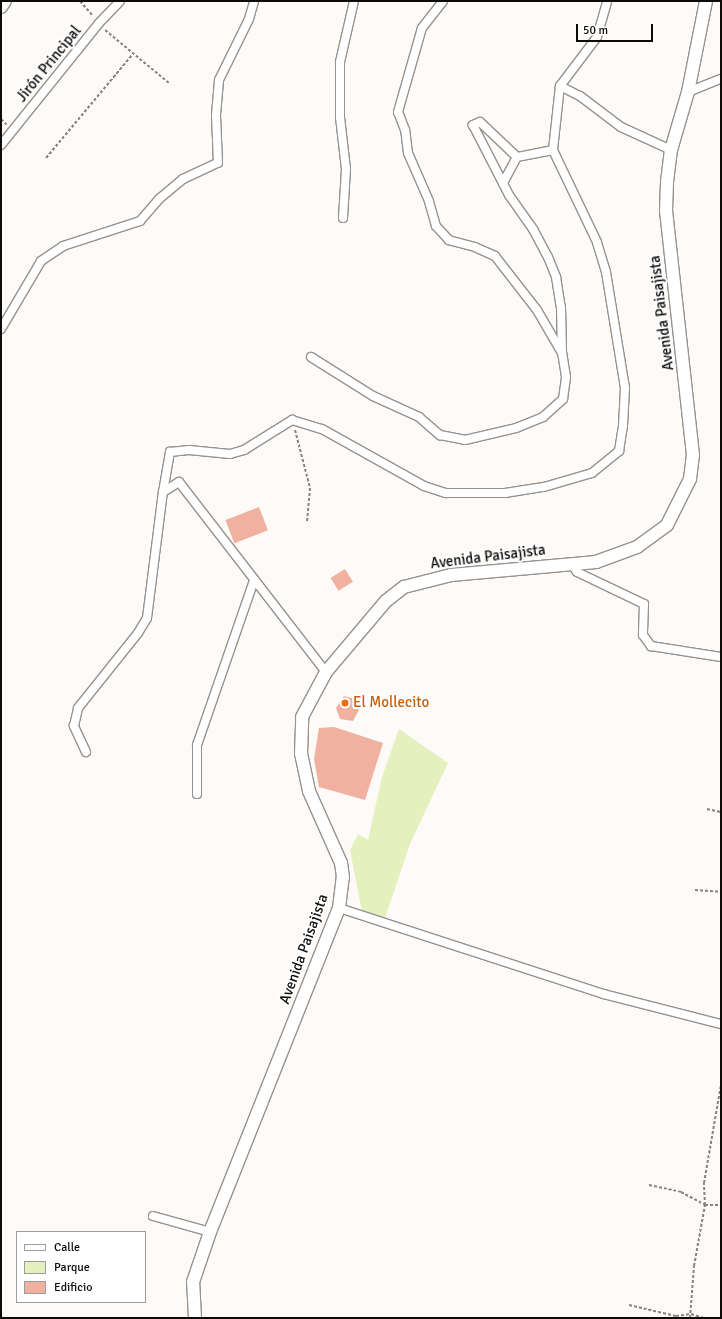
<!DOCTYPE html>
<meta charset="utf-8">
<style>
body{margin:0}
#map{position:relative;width:722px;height:1319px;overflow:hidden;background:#fefaf7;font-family:Signika,sans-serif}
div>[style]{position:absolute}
.green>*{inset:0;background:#e4f0bd}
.building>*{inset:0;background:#f0b1a1;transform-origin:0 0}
.path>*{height:2px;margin-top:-1px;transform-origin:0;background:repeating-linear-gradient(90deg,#868381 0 3px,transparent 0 5px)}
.roads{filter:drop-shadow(1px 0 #95928f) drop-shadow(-1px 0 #95928f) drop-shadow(0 1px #95928f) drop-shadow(0 -1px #95928f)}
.street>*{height:8px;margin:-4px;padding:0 4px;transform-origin:4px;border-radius:4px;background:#fff}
.secondary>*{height:12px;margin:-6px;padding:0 6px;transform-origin:6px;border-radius:6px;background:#fff}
.dots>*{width:11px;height:11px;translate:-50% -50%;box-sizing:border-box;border:2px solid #fff;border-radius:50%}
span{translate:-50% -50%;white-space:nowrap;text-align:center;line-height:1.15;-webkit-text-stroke:4px #fff;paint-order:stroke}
.street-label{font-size:15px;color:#0d0b0a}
.food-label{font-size:15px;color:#c56008}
.left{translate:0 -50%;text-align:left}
.frame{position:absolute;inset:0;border:2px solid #0d0b0a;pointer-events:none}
.legend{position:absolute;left:16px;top:1231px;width:130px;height:72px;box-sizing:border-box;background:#fff;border:1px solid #9e9d9d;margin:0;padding:5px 7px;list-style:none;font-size:12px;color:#0d0b0a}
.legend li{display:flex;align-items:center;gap:8px;height:20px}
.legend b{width:20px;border:1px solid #9e9d9d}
.scale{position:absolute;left:576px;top:24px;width:77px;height:18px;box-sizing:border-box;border:2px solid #0d0b0a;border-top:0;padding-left:5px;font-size:12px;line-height:14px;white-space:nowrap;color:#0d0b0a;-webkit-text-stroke:3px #fff;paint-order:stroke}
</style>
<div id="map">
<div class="green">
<div style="clip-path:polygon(399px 729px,448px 763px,410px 844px,385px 918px,362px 912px,350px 850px,358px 834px,368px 840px,382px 777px)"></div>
</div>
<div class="building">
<div style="left:259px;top:507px;width:25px;height:36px;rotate:69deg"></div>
<div style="left:345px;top:569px;width:15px;height:17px;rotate:58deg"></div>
<div style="clip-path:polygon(344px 696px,355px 699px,359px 710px,353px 721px,340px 719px,336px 708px)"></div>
<div style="clip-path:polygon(334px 727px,383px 743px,365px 800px,319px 787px,314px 759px,319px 728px)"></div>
</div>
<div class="path">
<div style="left:80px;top:1px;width:20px;rotate:49deg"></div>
<div style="left:105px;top:30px;width:83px;rotate:39.6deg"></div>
<div style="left:1px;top:119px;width:8px;rotate:45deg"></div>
<div style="left:46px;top:158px;width:134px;rotate:-50.1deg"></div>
<div style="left:295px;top:430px;width:60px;rotate:75.5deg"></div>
<div style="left:310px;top:488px;width:34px;rotate:95deg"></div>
<div style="left:707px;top:809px;width:14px;rotate:12deg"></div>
<div style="left:695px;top:890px;width:26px;rotate:4deg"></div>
<div style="left:649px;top:1185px;width:33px;rotate:12deg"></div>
<div style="left:681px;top:1192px;width:27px;rotate:28deg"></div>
<div style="left:705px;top:1205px;width:16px"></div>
<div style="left:629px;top:1305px;width:48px;rotate:13.2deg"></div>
<div style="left:676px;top:1316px;width:15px;rotate:-8deg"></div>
<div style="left:691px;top:1314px;width:14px;rotate:17deg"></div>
<div style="left:690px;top:1318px;width:52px;rotate:-85.6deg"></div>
<div style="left:694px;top:1266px;width:62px;rotate:-79.8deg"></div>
<div style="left:705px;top:1205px;width:22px;rotate:-93deg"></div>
<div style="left:704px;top:1183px;width:99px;rotate:-80.2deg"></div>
</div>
<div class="roads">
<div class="street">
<div style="left:560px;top:86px;width:22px;rotate:27deg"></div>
<div style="left:580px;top:96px;width:51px;rotate:37.1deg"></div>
<div style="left:621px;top:127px;width:55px;rotate:24.7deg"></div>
<div style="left:688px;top:92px;width:35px;rotate:-22deg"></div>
<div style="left:1px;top:145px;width:156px;rotate:-51.2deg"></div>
<div style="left:99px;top:23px;width:30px;rotate:-46deg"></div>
<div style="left:553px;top:150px;width:37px;rotate:169deg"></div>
<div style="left:517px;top:157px;width:51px;rotate:-136.6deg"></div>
<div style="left:480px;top:122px;width:8px;rotate:157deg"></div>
<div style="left:473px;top:125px;width:79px;rotate:62.8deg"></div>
<div style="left:509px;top:195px;width:42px;rotate:54.8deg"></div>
<div style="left:533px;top:229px;width:32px;rotate:62deg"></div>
<div style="left:548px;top:257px;width:22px;rotate:68deg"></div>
<div style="left:556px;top:277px;width:30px;rotate:81deg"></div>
<div style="left:561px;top:307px;width:45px;rotate:88.7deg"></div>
<div style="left:503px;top:183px;width:30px;rotate:-62deg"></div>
<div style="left:343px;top:218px;width:49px;rotate:-86.5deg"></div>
<div style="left:346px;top:169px;width:52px;rotate:-96.6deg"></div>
<div style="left:340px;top:117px;width:55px;rotate:-90deg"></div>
<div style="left:340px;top:62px;width:63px;rotate:-77.1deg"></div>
<div style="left:1px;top:329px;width:79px;rotate:-59.5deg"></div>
<div style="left:41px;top:261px;width:27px;rotate:-34deg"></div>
<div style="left:63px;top:246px;width:81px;rotate:-18deg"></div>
<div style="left:140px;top:221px;width:29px;rotate:-49deg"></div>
<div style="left:159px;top:199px;width:31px;rotate:-40deg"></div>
<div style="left:183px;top:179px;width:38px;rotate:-25deg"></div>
<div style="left:218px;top:163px;width:48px;rotate:-92.4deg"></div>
<div style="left:216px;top:115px;width:35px;rotate:-85deg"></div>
<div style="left:219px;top:80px;width:68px;rotate:-63.8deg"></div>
<div style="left:249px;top:19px;width:19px;rotate:-74deg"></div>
<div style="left:311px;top:357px;width:73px;rotate:32.2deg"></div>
<div style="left:373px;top:396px;width:51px;rotate:24.5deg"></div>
<div style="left:419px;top:417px;width:28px;rotate:41deg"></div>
<div style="left:440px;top:435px;width:25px;rotate:11deg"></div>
<div style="left:465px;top:440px;width:52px;rotate:-13.2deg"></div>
<div style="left:516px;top:428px;width:29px;rotate:-22deg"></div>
<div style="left:543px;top:417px;width:27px;rotate:-42deg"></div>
<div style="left:563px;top:399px;width:22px;rotate:-82deg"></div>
<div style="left:566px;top:377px;width:24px;rotate:-99deg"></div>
<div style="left:562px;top:353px;width:50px;rotate:-120.2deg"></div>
<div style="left:537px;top:310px;width:68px;rotate:-127.9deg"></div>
<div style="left:495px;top:256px;width:22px;rotate:-156deg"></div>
<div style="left:475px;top:247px;width:27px;rotate:-165deg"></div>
<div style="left:449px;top:240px;width:19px;rotate:-133deg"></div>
<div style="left:436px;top:226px;width:26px;rotate:-106deg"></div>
<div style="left:429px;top:201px;width:52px;rotate:-113.6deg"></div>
<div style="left:408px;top:153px;width:23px;rotate:-97deg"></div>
<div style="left:405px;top:130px;width:19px;rotate:-111deg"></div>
<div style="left:398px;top:112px;width:87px;rotate:-74.1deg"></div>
<div style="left:422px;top:28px;width:34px;rotate:-52deg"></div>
<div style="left:163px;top:492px;width:41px;rotate:-80.1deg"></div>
<div style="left:170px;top:452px;width:19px;rotate:-6deg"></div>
<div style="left:189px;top:450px;width:41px;rotate:5.6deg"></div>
<div style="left:230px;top:454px;width:15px;rotate:-16deg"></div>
<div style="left:244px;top:450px;width:57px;rotate:-32deg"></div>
<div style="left:292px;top:420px;width:31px;rotate:17deg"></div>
<div style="left:322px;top:429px;width:117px;rotate:29.2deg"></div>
<div style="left:424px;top:486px;width:23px;rotate:18deg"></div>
<div style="left:446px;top:493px;width:59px"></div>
<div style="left:505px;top:493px;width:39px;rotate:-9deg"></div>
<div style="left:544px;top:487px;width:50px;rotate:-16.3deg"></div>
<div style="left:592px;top:473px;width:35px;rotate:-39deg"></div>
<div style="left:619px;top:451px;width:25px;rotate:-81deg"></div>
<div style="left:623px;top:426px;width:38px;rotate:-87deg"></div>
<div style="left:625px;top:388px;width:118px;rotate:-99.3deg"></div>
<div style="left:606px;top:272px;width:31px;rotate:-107deg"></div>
<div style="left:597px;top:242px;width:102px;rotate:-115.6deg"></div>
<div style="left:553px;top:150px;width:64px;rotate:-83.8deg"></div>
<div style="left:560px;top:86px;width:61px;rotate:-52.9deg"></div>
<div style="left:597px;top:37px;width:37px;rotate:-74deg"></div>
<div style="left:572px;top:564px;width:9px;rotate:58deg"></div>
<div style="left:577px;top:572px;width:74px;rotate:25.5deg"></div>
<div style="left:644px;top:604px;width:31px;rotate:92deg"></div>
<div style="left:643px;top:635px;width:14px;rotate:54deg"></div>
<div style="left:651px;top:646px;width:71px;rotate:8.9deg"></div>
<div style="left:86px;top:752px;width:29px;rotate:-115deg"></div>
<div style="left:74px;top:726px;width:18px;rotate:-77deg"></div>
<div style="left:78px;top:708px;width:96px;rotate:-51.3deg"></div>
<div style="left:138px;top:633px;width:17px;rotate:-59deg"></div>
<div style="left:147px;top:618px;width:127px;rotate:-82.8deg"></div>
<div style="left:163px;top:492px;width:19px;rotate:-32deg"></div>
<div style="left:179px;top:482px;width:240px;rotate:52.3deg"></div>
<div style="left:197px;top:794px;width:49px;rotate:-90deg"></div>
<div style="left:197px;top:745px;width:175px;rotate:-70.9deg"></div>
<div style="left:339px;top:908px;width:279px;rotate:18deg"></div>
<div style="left:604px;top:994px;width:121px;rotate:14.4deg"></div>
<div style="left:153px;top:1216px;width:59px;rotate:15.7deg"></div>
</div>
<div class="secondary">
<div style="left:1px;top:7px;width:7px;rotate:-56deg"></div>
<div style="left:195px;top:1318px;width:36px;rotate:-93deg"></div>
<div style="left:193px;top:1282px;width:53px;rotate:-71.2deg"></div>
<div style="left:210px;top:1232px;width:349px;rotate:-68.3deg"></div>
<div style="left:339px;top:908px;width:31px;rotate:-83deg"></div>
<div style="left:343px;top:877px;width:14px;rotate:-98deg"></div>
<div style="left:341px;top:863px;width:79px;rotate:-114deg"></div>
<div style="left:309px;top:791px;width:38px;rotate:-102deg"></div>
<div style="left:301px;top:754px;width:37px;rotate:-88deg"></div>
<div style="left:302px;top:717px;width:51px;rotate:-61.9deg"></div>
<div style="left:326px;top:672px;width:93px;rotate:-49.8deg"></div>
<div style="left:386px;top:601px;width:23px;rotate:-38deg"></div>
<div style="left:404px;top:587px;width:49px;rotate:-14.3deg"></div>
<div style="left:451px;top:575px;width:146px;rotate:-5.1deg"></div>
<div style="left:596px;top:562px;width:44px;rotate:-20.1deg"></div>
<div style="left:637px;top:547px;width:37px;rotate:-36deg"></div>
<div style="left:667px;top:525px;width:51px;rotate:-63.4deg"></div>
<div style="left:690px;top:479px;width:24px;rotate:-83deg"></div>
<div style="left:693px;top:455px;width:245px;rotate:-96.3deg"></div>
<div style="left:666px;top:211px;width:29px;rotate:-88deg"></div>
<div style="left:667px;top:182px;width:32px;rotate:-83deg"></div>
<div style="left:671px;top:150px;width:60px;rotate:-73.7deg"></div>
<div style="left:688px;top:92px;width:93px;rotate:-78.8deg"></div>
</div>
</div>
<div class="dots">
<div style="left:345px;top:703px;background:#e8710a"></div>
</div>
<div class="street-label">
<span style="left:49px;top:64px;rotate:-51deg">Jirón Principal</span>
<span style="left:662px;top:313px;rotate:-97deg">Avenida Paisajista</span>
<span style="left:488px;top:557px;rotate:-7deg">Avenida Paisajista</span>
<span style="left:304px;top:949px;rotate:-70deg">Avenida Paisajista</span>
</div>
<div class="food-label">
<span class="left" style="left:353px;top:703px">El Mollecito</span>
</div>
<div class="frame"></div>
<ul class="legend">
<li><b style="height:5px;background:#fff"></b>Calle</li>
<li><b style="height:11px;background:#e4f0bd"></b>Parque</li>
<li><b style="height:11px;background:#f0b1a1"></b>Edificio</li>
</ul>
<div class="scale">50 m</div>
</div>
